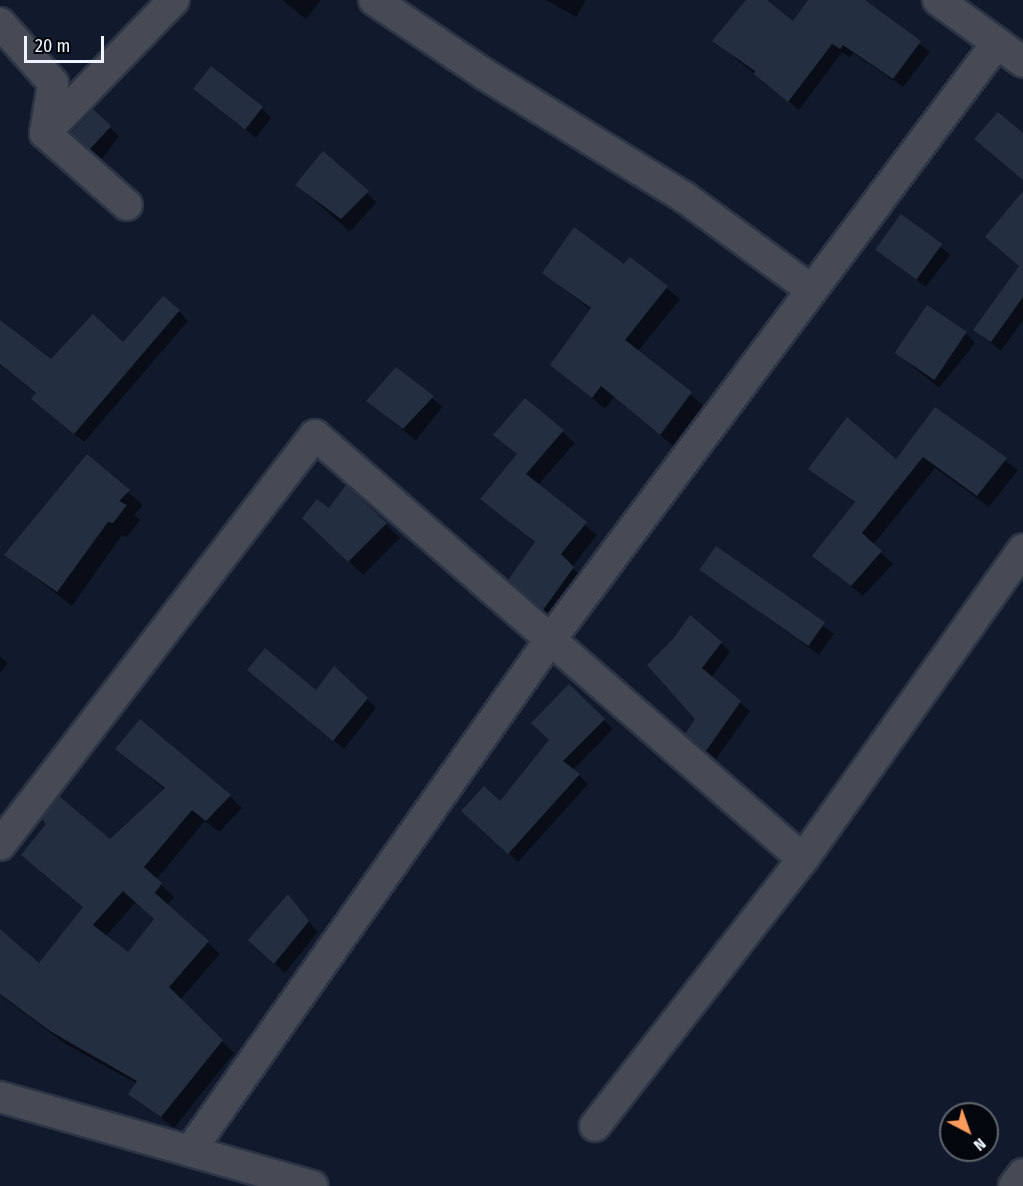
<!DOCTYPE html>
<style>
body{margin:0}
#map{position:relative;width:1023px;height:1186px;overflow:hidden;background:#111a2c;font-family:"Fira Sans Condensed",sans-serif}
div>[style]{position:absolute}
.shadow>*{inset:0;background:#0007;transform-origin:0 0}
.building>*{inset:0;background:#232e41;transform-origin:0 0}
.roads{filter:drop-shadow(2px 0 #2c3445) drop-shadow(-2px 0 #2c3445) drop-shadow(0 2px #2c3445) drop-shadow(0 -2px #2c3445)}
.street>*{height:30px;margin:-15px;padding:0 15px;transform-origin:15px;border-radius:15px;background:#454a54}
span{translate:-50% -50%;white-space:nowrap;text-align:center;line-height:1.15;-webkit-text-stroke:4.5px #03060d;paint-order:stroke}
.north{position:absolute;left:939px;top:1102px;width:60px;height:60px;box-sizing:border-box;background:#03060d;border:2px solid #61656e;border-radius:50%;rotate:139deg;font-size:16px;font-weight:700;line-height:24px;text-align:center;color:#eef4ff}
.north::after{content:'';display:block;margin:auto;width:21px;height:27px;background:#ff9b5b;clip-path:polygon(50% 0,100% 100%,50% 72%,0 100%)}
.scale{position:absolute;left:24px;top:36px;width:80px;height:27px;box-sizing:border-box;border:3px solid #eef4ff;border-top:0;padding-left:8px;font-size:18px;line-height:21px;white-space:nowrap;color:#eef4ff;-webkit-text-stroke:4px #03060d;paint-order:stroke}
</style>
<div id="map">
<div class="shadow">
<div style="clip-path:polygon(282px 0,321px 0,306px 19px)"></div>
<div style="clip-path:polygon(546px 0,586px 0,576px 17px)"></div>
<div style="clip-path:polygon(748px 0,765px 0,793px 23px,810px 0,863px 0,930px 52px,903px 87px,853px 53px,850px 58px,842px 52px,799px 110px,714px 41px)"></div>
<div style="clip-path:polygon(206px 98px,262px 108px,271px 118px,256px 138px)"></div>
<div style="clip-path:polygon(93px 111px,119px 136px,102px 159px,83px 143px)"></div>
<div style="left:323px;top:154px;width:72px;height:40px;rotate:42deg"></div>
<div style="clip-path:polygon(1023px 193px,1023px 320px,1001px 351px,975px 330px,1020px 267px,987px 237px)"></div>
<div style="left:901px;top:216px;width:63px;height:41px;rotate:38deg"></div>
<div style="clip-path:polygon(630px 259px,680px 299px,638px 351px,703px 405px,673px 446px,614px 397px,605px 409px,552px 365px,591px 310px,544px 273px,625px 266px)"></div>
<div style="clip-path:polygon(179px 311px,188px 321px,84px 442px,43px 408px,37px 394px,0 365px,0 324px,52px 361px,123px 345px)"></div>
<div style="clip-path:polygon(966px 333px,975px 343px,939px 388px,894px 351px)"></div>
<div style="left:396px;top:369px;width:60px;height:43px;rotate:39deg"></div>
<div style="clip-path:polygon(525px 400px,575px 443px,538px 485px,597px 535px,572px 567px,585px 580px,555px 620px,522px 592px,536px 544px,482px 499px,518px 455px,495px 435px)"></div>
<div style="clip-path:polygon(935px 409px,1018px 470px,989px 507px,935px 468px,873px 545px,893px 564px,863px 596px,814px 556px,856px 504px,810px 469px,896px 461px)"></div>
<div style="clip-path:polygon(88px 456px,143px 505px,134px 515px,140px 520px,127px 537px,122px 535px,72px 606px,6px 555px)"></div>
<div style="clip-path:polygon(347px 487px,400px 538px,363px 575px,304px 518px,329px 510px)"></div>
<div style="left:716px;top:548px;width:146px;height:26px;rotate:36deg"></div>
<div style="clip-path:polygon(674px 640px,721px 643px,730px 652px,711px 678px,750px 711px,716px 759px,697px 743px,697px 719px)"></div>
<div style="clip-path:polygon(0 656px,8px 663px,0 673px)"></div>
<div style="clip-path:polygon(335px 668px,376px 708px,344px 749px,258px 679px,316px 692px)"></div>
<div style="clip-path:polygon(569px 686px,613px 729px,573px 770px,588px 784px,518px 862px,472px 821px,500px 804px,551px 740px)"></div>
<div style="clip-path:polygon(evenodd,117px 749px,230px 796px,242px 808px,219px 832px,205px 821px,156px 880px,174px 897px,167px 905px,220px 954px,180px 1000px,234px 1053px,174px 1128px,130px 1093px,137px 1084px,64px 1043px,0 995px,0 931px,40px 966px,84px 908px,110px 841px,165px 790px,117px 749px,136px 902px,155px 920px,128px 954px,106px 936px,136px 902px)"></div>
<div style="clip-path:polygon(288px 896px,318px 932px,285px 973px,259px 949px)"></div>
</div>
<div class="building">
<div style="clip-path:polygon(746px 0,767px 0,793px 21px,808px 0,865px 0,921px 41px,893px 79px,843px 45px,840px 49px,832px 44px,788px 102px,754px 74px,755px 71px,712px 41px)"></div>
<div style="left:211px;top:66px;width:66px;height:29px;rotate:38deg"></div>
<div style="left:93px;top:109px;width:25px;height:33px;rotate:43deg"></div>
<div style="clip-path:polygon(998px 112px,1023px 133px,1023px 180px,974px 139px)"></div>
<div style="clip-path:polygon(323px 151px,369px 191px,341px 219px,295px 185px)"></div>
<div style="clip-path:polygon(1023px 191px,1023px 297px,991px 342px,973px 330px,1019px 266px,985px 237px)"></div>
<div style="left:901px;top:214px;width:51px;height:44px;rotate:36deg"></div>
<div style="clip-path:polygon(574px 227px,624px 264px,630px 257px,668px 286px,625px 340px,692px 392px,660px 435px,601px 386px,592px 398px,550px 365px,591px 308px,542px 273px)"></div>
<div style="clip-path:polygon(163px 296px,180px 310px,74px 434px,31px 399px,36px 393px,0 364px,0 320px,51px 359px,93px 314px,123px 342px)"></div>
<div style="left:927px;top:305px;width:48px;height:58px;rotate:34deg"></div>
<div style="clip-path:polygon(396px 367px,434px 396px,403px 429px,366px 401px)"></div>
<div style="clip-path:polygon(525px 398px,564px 430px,526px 474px,587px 522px,561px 554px,574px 567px,543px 610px,508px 580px,535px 542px,480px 499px,517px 454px,493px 435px)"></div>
<div style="clip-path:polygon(935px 407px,1007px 458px,977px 496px,923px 457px,862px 533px,882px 551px,851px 586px,812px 556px,855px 502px,808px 469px,847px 417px,896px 459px)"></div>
<div style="clip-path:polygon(87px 454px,130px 490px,119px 501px,127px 505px,113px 523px,108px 522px,57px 592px,4px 555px)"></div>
<div style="clip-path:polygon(346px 485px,387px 523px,348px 562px,302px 518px,317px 499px,329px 508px)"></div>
<div style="left:716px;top:546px;width:133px;height:29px;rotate:35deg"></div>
<div style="clip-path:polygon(690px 615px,722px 642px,702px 668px,741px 701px,706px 751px,685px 734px,695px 719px,647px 665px,673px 639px)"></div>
<div style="clip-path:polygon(265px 648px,316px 690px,334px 666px,368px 698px,333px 741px,247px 670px)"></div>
<div style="clip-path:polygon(569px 684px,605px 719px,563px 761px,580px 774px,508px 854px,461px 811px,484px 786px,500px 801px,549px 740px,531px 723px)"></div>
<div style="clip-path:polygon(evenodd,140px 719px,231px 795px,206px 821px,192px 810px,144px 867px,162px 883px,155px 893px,209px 941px,169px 987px,223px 1040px,161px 1117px,128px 1094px,137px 1081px,50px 1031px,0 994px,0 929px,39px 963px,83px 907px,21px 855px,46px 824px,42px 819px,59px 796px,110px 839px,165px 788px,115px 749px,140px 719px,123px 891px,154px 919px,128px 952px,93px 925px,123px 891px)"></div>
<div style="clip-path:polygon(288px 894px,309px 921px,274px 964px,248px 940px)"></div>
</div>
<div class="roads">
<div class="street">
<div style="left:374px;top:0;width:133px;rotate:33.9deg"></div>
<div style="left:484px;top:74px;width:235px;rotate:31.6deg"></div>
<div style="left:684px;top:197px;width:156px;rotate:36.1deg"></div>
<div style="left:938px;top:0;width:105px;rotate:36.1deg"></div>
<div style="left:0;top:23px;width:80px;rotate:48.5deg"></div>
<div style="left:53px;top:83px;width:51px;rotate:99.1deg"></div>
<div style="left:45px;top:133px;width:185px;rotate:-45.9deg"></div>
<div style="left:45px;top:133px;width:109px;rotate:41.3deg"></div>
<div style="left:0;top:845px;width:517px;rotate:-52.47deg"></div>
<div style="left:315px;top:435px;width:646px;rotate:40.99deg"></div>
<div style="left:0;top:1097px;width:325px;rotate:15.9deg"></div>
<div style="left:595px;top:1126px;width:338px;rotate:-52.1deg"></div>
<div style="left:803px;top:859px;width:380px;rotate:-54.6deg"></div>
<div style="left:190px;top:1151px;width:625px;rotate:-54.84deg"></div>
<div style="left:550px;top:640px;width:746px;rotate:-53.18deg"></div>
<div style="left:1014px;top:1186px;width:15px;rotate:-53deg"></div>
</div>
</div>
<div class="north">N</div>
<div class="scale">20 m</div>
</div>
